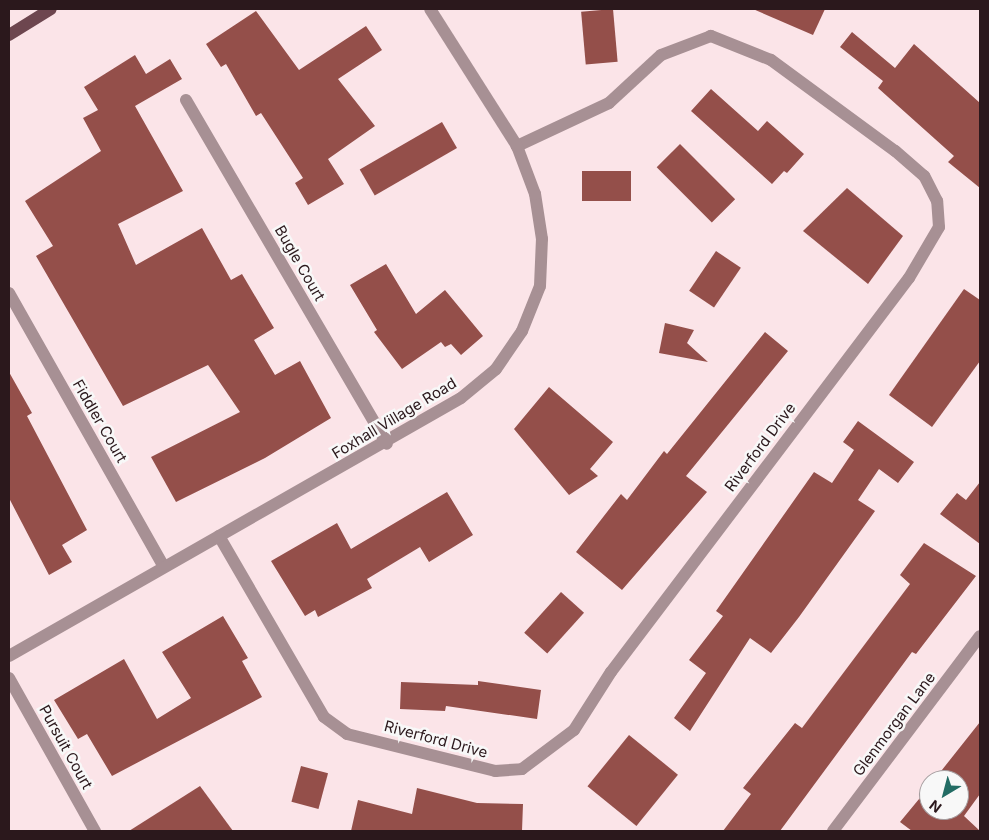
<!DOCTYPE html>
<style>
body{margin:0}
#map{position:relative;width:989px;height:840px;overflow:hidden;background:#fbe4e8;font-family:Inter,sans-serif}
div>[style]{position:absolute}
.building>*{inset:0;background:#944f4a;transform-origin:0 0}
.street>*{height:12px;margin:-6px;padding:0 6px;transform-origin:6px;border-radius:6px;background:#a79094}
.primary>*{height:12px;margin:-6px;padding:0 6px;transform-origin:6px;border-radius:6px;background:#6d464f}
span{translate:-50% -50%;white-space:nowrap;text-align:center;line-height:1.15;-webkit-text-stroke:5px #f8f8f8;paint-order:stroke}
.street-label{font-size:15px;color:#2b181c}
.frame{position:absolute;inset:0;border:10px solid #2b181c;pointer-events:none}
.north{position:absolute;left:919px;top:770px;width:50px;height:50px;box-sizing:border-box;background:#f8f8f8;border:1px solid #a69ea0;border-radius:50%;rotate:217deg;font-size:14px;font-weight:700;line-height:20px;text-align:center;color:#2b181c}
.north::after{content:'';display:block;margin:auto;width:18px;height:22px;background:#236c64;clip-path:polygon(50% 0,100% 100%,50% 72%,0 100%)}
</style>
<div id="map">
<div class="building">
<div style="left:613px;top:9px;width:53px;height:32px;rotate:85deg"></div>
<div style="clip-path:polygon(753px 9px,825px 9px,813px 35px)"></div>
<div style="clip-path:polygon(256px 11px,299px 70px,366px 26px,382px 50px,338px 79px,375px 126px,328px 159px,344px 184px,308px 205px,295px 183px,303px 178px,261px 113px,256px 116px,226px 64px,221px 67px,206px 44px)"></div>
<div style="clip-path:polygon(852px 32px,895px 68px,914px 44px,980px 103px,980px 188px,948px 162px,954px 156px,878px 88px,883px 81px,840px 47px)"></div>
<div style="clip-path:polygon(135px 55px,146px 74px,170px 59px,182px 79px,135px 106px,183px 191px,118px 224px,136px 265px,202px 228px,231px 280px,242px 274px,274px 328px,254px 340px,275px 375px,300px 361px,331px 418px,265px 458px,176px 502px,151px 457px,240px 412px,208px 365px,123px 406px,36px 256px,53px 246px,25px 201px,101px 151px,83px 118px,98px 110px,84px 87px)"></div>
<div style="clip-path:polygon(711px 89px,758px 131px,767px 121px,804px 154px,787px 173px,784px 171px,772px 184px,691px 111px)"></div>
<div style="left:442px;top:122px;width:30px;height:95px;rotate:60deg"></div>
<div style="left:680px;top:144px;width:78px;height:33px;rotate:45deg"></div>
<div style="left:631px;top:171px;width:30px;height:49px;rotate:90deg"></div>
<div style="clip-path:polygon(847px 188px,903px 236px,868px 284px,803px 231px)"></div>
<div style="left:716px;top:251px;width:30px;height:48px;rotate:34deg"></div>
<div style="clip-path:polygon(386px 264px,416px 314px,445px 290px,483px 336px,461px 355px,451px 344px,445px 347px,441px 342px,402px 369px,374px 332px,377px 330px,350px 285px)"></div>
<div style="clip-path:polygon(964px 289px,980px 300px,980px 361px,932px 427px,889px 395px)"></div>
<div style="clip-path:polygon(665px 323px,694px 330px,687px 343px,708px 362px,659px 353px)"></div>
<div style="clip-path:polygon(765px 332px,788px 351px,686px 476px,707px 492px,622px 590px,576px 552px,621px 494px,627px 500px,664px 451px,667px 454px)"></div>
<div style="clip-path:polygon(9px 372px,32px 413px,27px 416px,87px 530px,62px 545px,72px 562px,49px 575px,9px 498px)"></div>
<div style="clip-path:polygon(549px 387px,613px 442px,590px 469px,598px 476px,569px 495px,514px 429px)"></div>
<div style="clip-path:polygon(858px 421px,914px 462px,898px 483px,879px 469px,858px 500px,875px 511px,799px 617px,771px 653px,750px 638px,690px 731px,674px 718px,706px 673px,689px 660px,723px 616px,716px 611px,814px 472px,832px 483px,854px 450px,843px 442px)"></div>
<div style="clip-path:polygon(980px 482px,980px 544px,940px 514px,957px 493px,966px 500px)"></div>
<div style="clip-path:polygon(447px 492px,473px 535px,429px 562px,420px 547px,367px 579px,372px 588px,318px 617px,315px 610px,305px 616px,271px 561px,337px 523px,351px 549px)"></div>
<div style="clip-path:polygon(924px 543px,976px 576px,916px 654px,912px 652px,780px 831px,723px 831px,751px 794px,743px 788px,795px 723px,802px 728px,910px 584px,900px 575px)"></div>
<div style="left:561px;top:592px;width:31px;height:55px;rotate:42deg"></div>
<div style="clip-path:polygon(223px 616px,248px 658px,242px 661px,262px 697px,112px 776px,87px 734px,78px 739px,54px 700px,124px 659px,157px 719px,191px 698px,162px 652px)"></div>
<div style="clip-path:polygon(478px 681px,541px 690px,537px 719px,446px 706px,445px 711px,400px 709px,401px 682px,478px 685px)"></div>
<div style="clip-path:polygon(980px 722px,980px 794px,964px 816px,980px 831px,912px 831px,900px 822px,929px 787px,929px 810px,959px 810px,959px 780px,934px 780px)"></div>
<div style="left:629px;top:735px;width:63px;height:66px;rotate:39deg"></div>
<div style="left:301px;top:766px;width:28px;height:37px;rotate:15deg"></div>
<div style="clip-path:polygon(200px 786px,233px 831px,129px 831px)"></div>
<div style="clip-path:polygon(417px 788px,477px 803px,523px 804px,522px 831px,351px 831px,358px 800px,412px 814px)"></div>
</div>
<div class="street">
<div style="left:186px;top:100px;width:398px;rotate:59.7deg"></div>
<div style="left:9px;top:293px;width:313px;rotate:60.5deg"></div>
<div style="left:219px;top:536px;width:209px;rotate:59.9deg"></div>
<div style="left:324px;top:717px;width:29px;rotate:36deg"></div>
<div style="left:347px;top:734px;width:153px;rotate:14deg"></div>
<div style="left:495px;top:771px;width:27px;rotate:-4deg"></div>
<div style="left:522px;top:769px;width:65px;rotate:-36.9deg"></div>
<div style="left:574px;top:730px;width:69px;rotate:-57.5deg"></div>
<div style="left:611px;top:672px;width:494px;rotate:-52.9deg"></div>
<div style="left:909px;top:278px;width:59px;rotate:-59.5deg"></div>
<div style="left:939px;top:227px;width:26px;rotate:-94deg"></div>
<div style="left:937px;top:201px;width:28px;rotate:-117deg"></div>
<div style="left:924px;top:176px;width:38px;rotate:-139deg"></div>
<div style="left:895px;top:151px;width:154px;rotate:-143.7deg"></div>
<div style="left:771px;top:60px;width:65px;rotate:-158.2deg"></div>
<div style="left:711px;top:36px;width:53px;rotate:159.2deg"></div>
<div style="left:661px;top:55px;width:71px;rotate:137.3deg"></div>
<div style="left:609px;top:103px;width:102px;rotate:154.9deg"></div>
<div style="left:9px;top:656px;width:520px;rotate:-29.72deg"></div>
<div style="left:461px;top:398px;width:45px;rotate:-39.6deg"></div>
<div style="left:496px;top:369px;width:46px;rotate:-55.6deg"></div>
<div style="left:522px;top:331px;width:48px;rotate:-68.2deg"></div>
<div style="left:540px;top:286px;width:47px;rotate:-87.6deg"></div>
<div style="left:542px;top:239px;width:46px;rotate:-98.8deg"></div>
<div style="left:535px;top:194px;width:51px;rotate:-110.6deg"></div>
<div style="left:517px;top:146px;width:162px;rotate:-122.4deg"></div>
<div style="left:9px;top:678px;width:176px;rotate:60.7deg"></div>
<div style="left:833px;top:831px;width:244px;rotate:-53deg"></div>
</div>
<div class="primary">
<div style="left:9px;top:35px;width:49px;rotate:-31.8deg"></div>
</div>
<div class="street-label">
<span style="left:300px;top:263px;rotate:60deg">Bugle Court</span>
<span style="left:394px;top:418px;rotate:-31deg">Foxhall Village Road</span>
<span style="left:100px;top:421px;rotate:60deg">Fiddler Court</span>
<span style="left:760px;top:447px;rotate:-53deg">Riverford Drive</span>
<span style="left:894px;top:724px;rotate:-53deg">Glenmorgan Lane</span>
<span style="left:436px;top:739px;rotate:15deg">Riverford Drive</span>
<span style="left:66px;top:747px;rotate:61deg">Pursuit Court</span>
</div>
<div class="frame"></div>
<div class="north">N</div>
</div>
